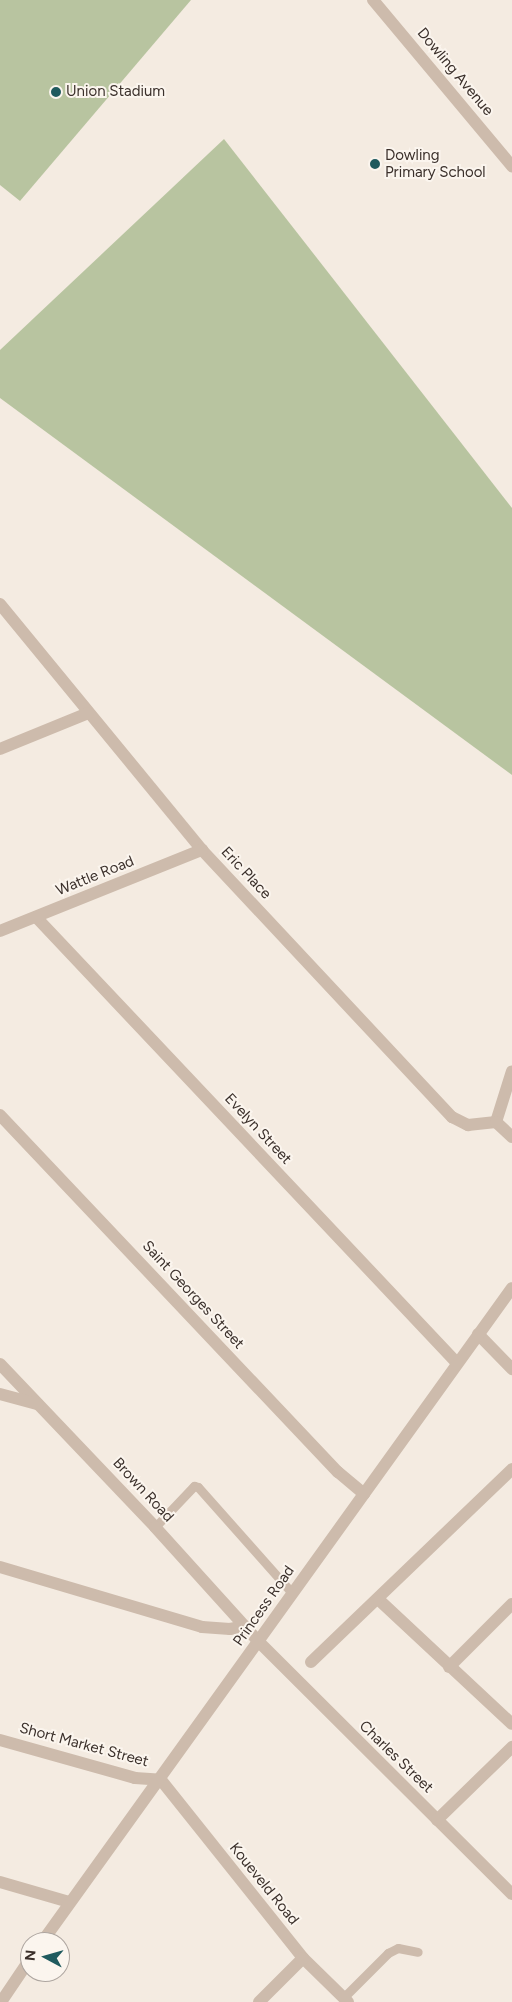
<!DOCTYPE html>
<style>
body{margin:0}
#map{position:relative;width:512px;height:2002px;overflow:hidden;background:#f4ebe1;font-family:Figtree,sans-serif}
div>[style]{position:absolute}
.green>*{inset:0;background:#b8c4a0}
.lane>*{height:9px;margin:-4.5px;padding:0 4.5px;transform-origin:4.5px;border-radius:4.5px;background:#cdbbac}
.street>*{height:12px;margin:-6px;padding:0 6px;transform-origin:6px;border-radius:6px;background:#cdbbac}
.dots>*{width:14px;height:14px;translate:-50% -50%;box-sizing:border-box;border:2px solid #fbf5ee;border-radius:50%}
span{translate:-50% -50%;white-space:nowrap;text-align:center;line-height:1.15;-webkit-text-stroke:4px #fbf5ee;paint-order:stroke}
.street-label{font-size:15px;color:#3b302b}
.poi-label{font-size:15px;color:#3b302b}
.left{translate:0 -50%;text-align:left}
.north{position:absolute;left:20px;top:1932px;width:50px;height:50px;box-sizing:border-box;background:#fbf5ee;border:1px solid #aea6a0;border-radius:50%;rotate:276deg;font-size:14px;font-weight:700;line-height:20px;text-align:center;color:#3b302b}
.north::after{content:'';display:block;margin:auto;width:18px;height:22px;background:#1f5a5e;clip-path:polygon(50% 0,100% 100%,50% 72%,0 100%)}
</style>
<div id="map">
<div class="green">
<div style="clip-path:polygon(0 0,191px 0,20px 201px,0 185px)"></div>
<div style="clip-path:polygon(224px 139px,512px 508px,512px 775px,0 398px,0 350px)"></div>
</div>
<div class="lane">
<div style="left:155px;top:1527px;width:57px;rotate:-46.4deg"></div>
<div style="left:194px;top:1486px;width:4px;rotate:14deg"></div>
<div style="left:198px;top:1487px;width:142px;rotate:48.4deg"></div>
<div style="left:343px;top:1998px;width:64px;rotate:-45deg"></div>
<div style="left:388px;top:1953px;width:11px;rotate:-27deg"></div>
<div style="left:398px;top:1948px;width:20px;rotate:11deg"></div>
</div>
<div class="street">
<div style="left:373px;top:0;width:217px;rotate:50.1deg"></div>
<div style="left:0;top:604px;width:318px;rotate:50.6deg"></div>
<div style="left:202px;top:850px;width:366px;rotate:46.9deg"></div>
<div style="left:452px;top:1117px;width:18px;rotate:27deg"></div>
<div style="left:468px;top:1125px;width:28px;rotate:-6deg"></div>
<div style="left:0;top:749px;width:95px;rotate:-22.2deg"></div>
<div style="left:36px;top:917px;width:613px;rotate:46.65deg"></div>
<div style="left:0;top:931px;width:218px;rotate:-21.9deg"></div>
<div style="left:0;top:1115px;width:492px;rotate:46.6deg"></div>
<div style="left:338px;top:1472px;width:34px;rotate:40deg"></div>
<div style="left:496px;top:1122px;width:53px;rotate:-72.6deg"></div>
<div style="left:496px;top:1122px;width:22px;rotate:43deg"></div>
<div style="left:478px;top:1334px;width:49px;rotate:45.8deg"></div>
<div style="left:0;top:1364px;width:225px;rotate:46.4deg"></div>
<div style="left:155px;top:1527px;width:155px;rotate:47.9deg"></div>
<div style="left:259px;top:1642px;width:357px;rotate:44.9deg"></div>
<div style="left:0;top:1394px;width:39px;rotate:15deg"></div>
<div style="left:0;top:1567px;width:211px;rotate:16.5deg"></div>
<div style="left:202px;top:1627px;width:28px;rotate:4deg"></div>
<div style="left:230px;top:1629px;width:15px;rotate:-11deg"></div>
<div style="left:378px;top:1599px;width:183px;rotate:43deg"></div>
<div style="left:311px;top:1662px;width:279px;rotate:-43.8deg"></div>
<div style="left:449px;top:1667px;width:89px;rotate:-45deg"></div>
<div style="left:0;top:1740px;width:140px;rotate:15.7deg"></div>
<div style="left:135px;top:1778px;width:26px;rotate:4deg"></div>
<div style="left:161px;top:1780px;width:228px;rotate:51.4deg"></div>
<div style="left:303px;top:1958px;width:63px;rotate:44.4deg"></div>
<div style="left:437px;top:1820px;width:105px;rotate:-44.2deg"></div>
<div style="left:0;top:1882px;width:72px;rotate:16.2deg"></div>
<div style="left:42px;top:1942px;width:805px;rotate:-54.3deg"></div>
<div style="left:1px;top:2002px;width:52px;rotate:-56deg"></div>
<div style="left:259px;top:2002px;width:62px;rotate:-45deg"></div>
</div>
<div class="dots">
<div style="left:56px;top:92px;background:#1f5a5e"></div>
<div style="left:375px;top:164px;background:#1f5a5e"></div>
</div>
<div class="street-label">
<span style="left:455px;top:72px;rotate:50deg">Dowling Avenue</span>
<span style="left:246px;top:873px;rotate:47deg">Eric Place</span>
<span style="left:95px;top:876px;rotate:-22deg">Wattle Road</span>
<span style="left:258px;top:1129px;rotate:47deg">Evelyn Street</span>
<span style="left:193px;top:1295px;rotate:47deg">Saint Georges Street</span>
<span style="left:143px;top:1490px;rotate:47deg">Brown Road</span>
<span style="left:264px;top:1606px;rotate:-55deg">Princess Road</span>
<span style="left:84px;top:1745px;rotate:15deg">Short Market Street</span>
<span style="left:396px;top:1757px;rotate:44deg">Charles Street</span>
<span style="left:264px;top:1884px;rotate:51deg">Koueveld Road</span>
</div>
<div class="poi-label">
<span class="left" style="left:66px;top:92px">Union Stadium</span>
<span class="left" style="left:385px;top:164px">Dowling<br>Primary School</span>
</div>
<div class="north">N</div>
</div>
